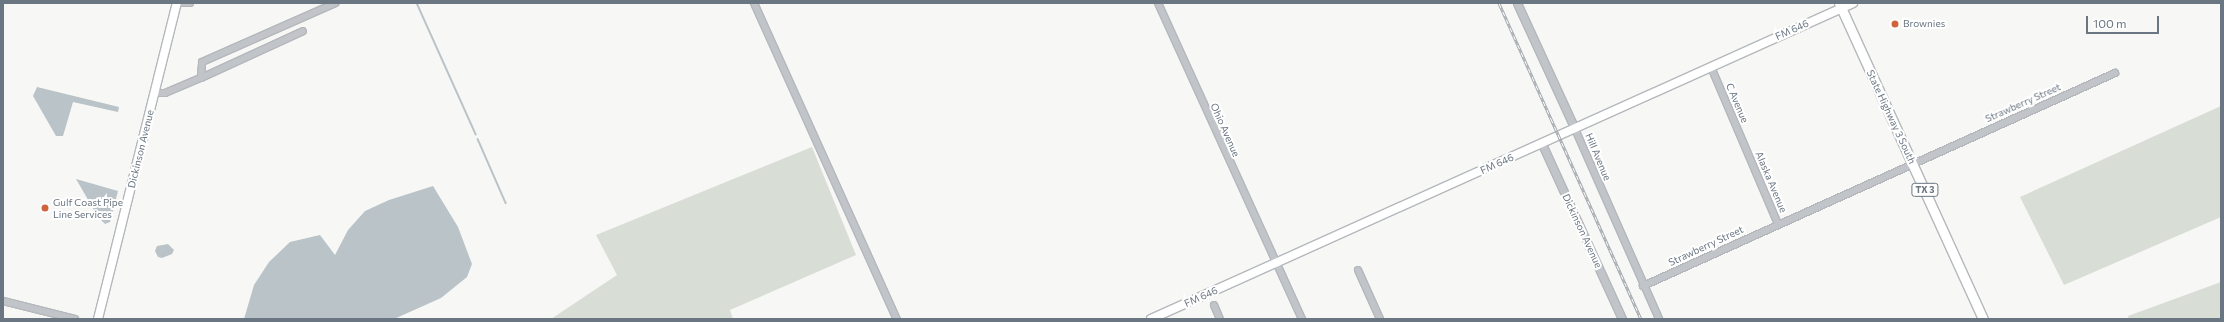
<!DOCTYPE html>
<style>
body{margin:0}
#map{position:relative;width:2224px;height:322px;overflow:hidden;background:#f7f7f5;font-family:Commissioner,sans-serif}
div>[style]{position:absolute}
.green>*{inset:0;background:#d8ddd6}
.water>*{inset:0;background:#bac3c7}
.stream>*{height:1.5px;margin:-0.75px;padding:0 0.75px;transform-origin:0.75px;border-radius:0.75px;background:#bac3c7}
.roads{filter:drop-shadow(1px 0 #b4b8bc) drop-shadow(-1px 0 #b4b8bc) drop-shadow(0 1px #b4b8bc) drop-shadow(0 -1px #b4b8bc)}
.minor>*{height:6px;margin:-3px;padding:0 3px;transform-origin:3px;border-radius:3px;background:#c1c4c8}
.tertiary>*{height:7px;margin:-3.5px;padding:0 3.5px;transform-origin:3.5px;border-radius:3.5px;background:#c1c4c8}
.secondary>*{height:8px;margin:-4px;padding:0 4px;transform-origin:4px;border-radius:4px;background:#fff}
.primary>*{height:9px;margin:-4.5px;padding:0 4.5px;transform-origin:4.5px;border-radius:4.5px;background:#fff}
.rail>*{height:3px;margin-top:-1.5px;transform-origin:0;background:repeating-linear-gradient(90deg,#fff 0 4.5px,#a3a8ad 0 9px);box-sizing:border-box;border-block:1px solid #a3a8ad}
.dots>*{width:11px;height:11px;translate:-50% -50%;box-sizing:border-box;border:2px solid #fff;border-radius:50%}
span{translate:-50% -50%;white-space:nowrap;text-align:center;line-height:1.15;-webkit-text-stroke:4px #fff;paint-order:stroke}
.shield-label span{padding:1px 3px;background:#fff;border:1px solid;border-radius:3px;-webkit-text-stroke-width:0}
.shield-label{font-size:9px;color:#6a7682;font-weight:700}
.poi-label{font-size:10px;color:#6a7682}
.left{translate:0 -50%;text-align:left}
.street-label{font-size:10px;color:#6a7682}
.frame{position:absolute;inset:0;border:4px solid #6a7682;pointer-events:none}
.scale{position:absolute;left:2086px;top:16px;width:73px;height:18px;box-sizing:border-box;border:2px solid #6a7682;border-top:0;padding-left:5px;font-size:12px;line-height:14px;white-space:nowrap;color:#6a7682;-webkit-text-stroke:3px #fff;paint-order:stroke}
</style>
<div id="map">
<div class="green">
<div style="clip-path:polygon(2221px 106px,2221px 217px,2064px 285px,2020px 197px)"></div>
<div style="clip-path:polygon(812px 147px,856px 255px,730px 310px,733px 319px,551px 319px,617px 275px,596px 235px)"></div>
<div style="clip-path:polygon(2221px 282px,2221px 319px,2129px 319px,2128px 316px)"></div>
</div>
<div class="water">
<div style="clip-path:polygon(37px 87px,119px 107px,118px 112px,73px 102px,63px 136px,56px 136px,33px 96px)"></div>
<div style="clip-path:polygon(76px 179px,118px 191px,110px 222px,105px 224px,98px 217px)"></div>
<div style="clip-path:polygon(433px 186px,458px 227px,472px 264px,467px 277px,441px 298px,394px 319px,244px 319px,254px 285px,269px 262px,290px 242px,320px 235px,335px 255px,348px 230px,365px 211px,389px 200px)"></div>
<div style="clip-path:polygon(168px 244px,174px 250px,172px 254px,162px 258px,158px 257px,155px 251px,157px 246px)"></div>
</div>
<div class="stream">
<div style="left:417px;top:3px;width:144px;rotate:65.8deg"></div>
<div style="left:478px;top:139px;width:70px;rotate:66.4deg"></div>
</div>
<div class="roads">
<div class="minor">
<div style="left:182px;top:3px;width:8px"></div>
<div style="left:754px;top:3px;width:347px;rotate:65.7deg"></div>
<div style="left:1158px;top:3px;width:347px;rotate:65.5deg"></div>
<div style="left:1711px;top:67px;width:171px;rotate:66.9deg"></div>
<div style="left:201px;top:78px;width:16px;rotate:-86deg"></div>
<div style="left:202px;top:62px;width:146px;rotate:-23.8deg"></div>
<div style="left:155px;top:93px;width:10px"></div>
<div style="left:165px;top:93px;width:39px;rotate:-23deg"></div>
<div style="left:201px;top:78px;width:112px;rotate:-24.7deg"></div>
<div style="left:1575px;top:129px;width:208px;rotate:66.1deg"></div>
<div style="left:1358px;top:270px;width:54px;rotate:65.8deg"></div>
<div style="left:1643px;top:286px;width:518px;rotate:-24.29deg"></div>
<div style="left:3px;top:301px;width:74px;rotate:14deg"></div>
<div style="left:1214px;top:305px;width:15px;rotate:67deg"></div>
</div>
<div class="tertiary">
<div style="left:1517px;top:3px;width:139px;rotate:65.3deg"></div>
<div style="left:1542px;top:144px;width:192px;rotate:65.4deg"></div>
</div>
<div class="secondary">
<div style="left:98px;top:319px;width:326px;rotate:-76deg"></div>
<div style="left:1151px;top:319px;width:770px;rotate:-24.23deg"></div>
</div>
<div class="primary">
<div style="left:1839px;top:3px;width:347px;rotate:65.5deg"></div>
</div>
</div>
<div class="rail">
<div style="left:1499px;top:3px;width:346px;rotate:65.8deg"></div>
</div>
<div class="dots">
<div style="left:1895px;top:24px;background:#cf643c"></div>
<div style="left:45px;top:208px;background:#cf643c"></div>
</div>
<div class="shield-label">
<span style="left:1925px;top:190px">TX 3</span>
</div>
<div class="poi-label">
<span class="left" style="left:1903px;top:24px">Brownies</span>
<span class="left" style="left:53px;top:208px">Gulf Coast Pipe<br>Line Services</span>
</div>
<div class="street-label">
<span style="left:1792px;top:30px;rotate:-24deg">FM 646</span>
<span style="left:1737px;top:103px;rotate:67deg">C Avenue</span>
<span style="left:2023px;top:103px;rotate:-24deg">Strawberry Street</span>
<span style="left:1891px;top:117px;rotate:65deg">State Highway 3 South</span>
<span style="left:1225px;top:130px;rotate:66deg">Ohio Avenue</span>
<span style="left:141px;top:149px;rotate:-76deg">Dickinson Avenue</span>
<span style="left:1598px;top:157px;rotate:67deg">Hill Avenue</span>
<span style="left:1497px;top:164px;rotate:-24deg">FM 646</span>
<span style="left:1771px;top:182px;rotate:67deg">Alaska Avenue</span>
<span style="left:1582px;top:231px;rotate:65deg">Dickinson Avenue</span>
<span style="left:1706px;top:246px;rotate:-25deg">Strawberry Street</span>
<span style="left:1201px;top:297px;rotate:-24deg">FM 646</span>
</div>
<div class="frame"></div>
<div class="scale">100 m</div>
</div>
